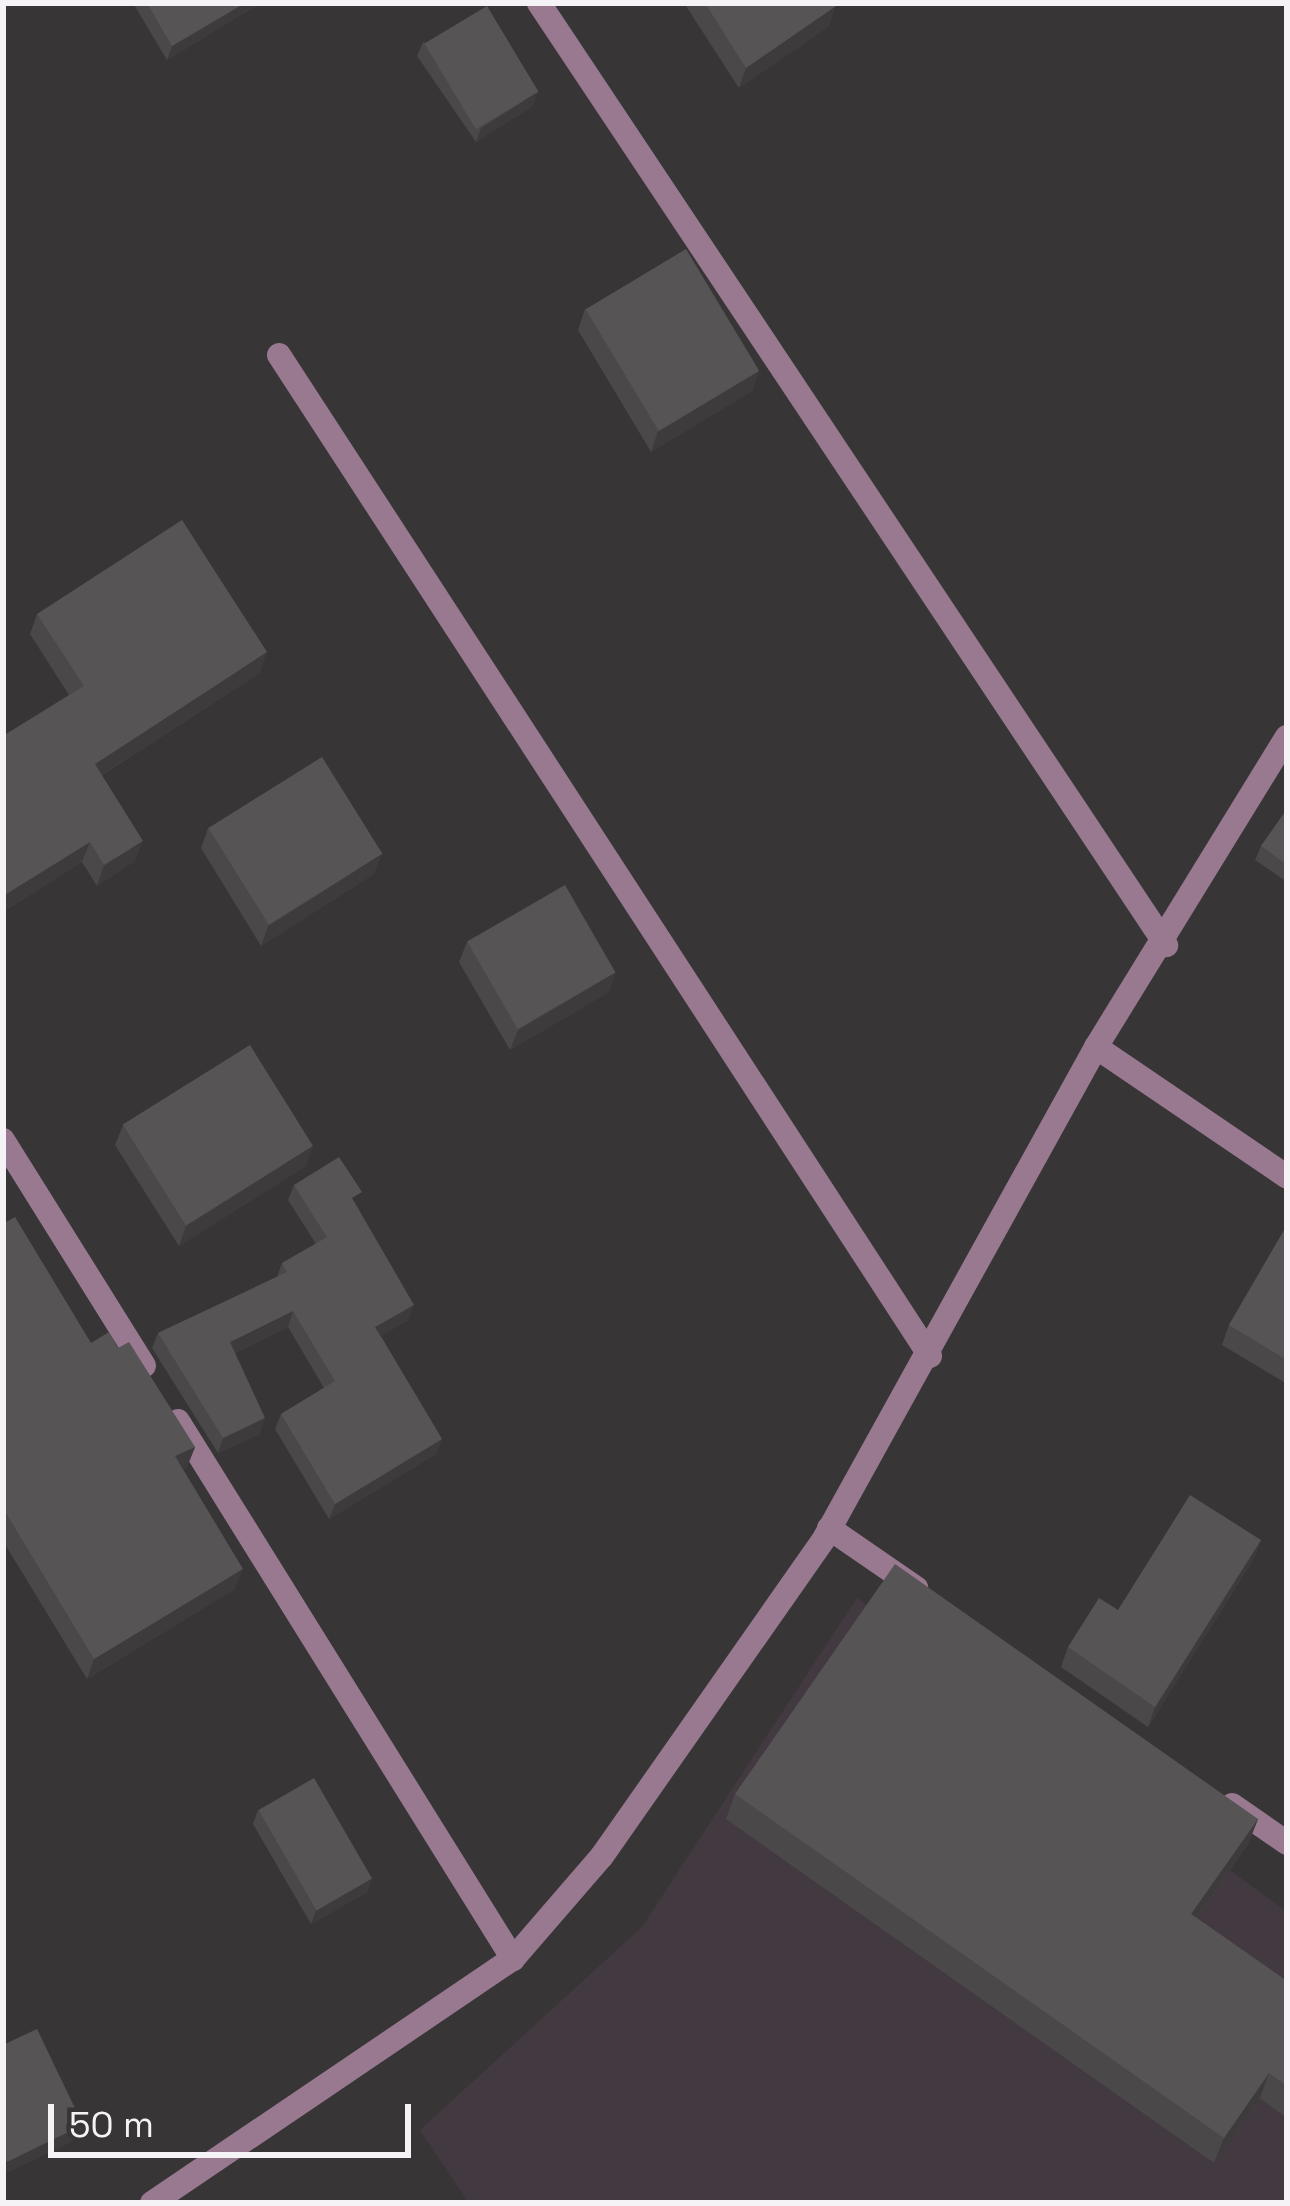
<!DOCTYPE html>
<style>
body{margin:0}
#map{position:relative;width:1290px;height:2206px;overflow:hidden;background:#383537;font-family:"Space Grotesk",sans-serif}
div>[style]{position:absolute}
.built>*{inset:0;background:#433a41}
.minor>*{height:24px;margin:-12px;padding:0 12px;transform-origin:12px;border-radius:12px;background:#98798f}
.tertiary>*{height:24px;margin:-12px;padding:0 12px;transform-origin:12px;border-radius:12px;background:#98798f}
.wall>*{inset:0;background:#4b484a}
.shaded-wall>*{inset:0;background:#3d3b3c}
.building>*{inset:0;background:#575456;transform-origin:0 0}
span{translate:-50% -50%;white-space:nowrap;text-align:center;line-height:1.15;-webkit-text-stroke:9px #383537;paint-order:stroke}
.frame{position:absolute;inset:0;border:6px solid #f5f3f5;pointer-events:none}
.scale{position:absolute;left:48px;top:2104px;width:363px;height:54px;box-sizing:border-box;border:6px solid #f5f3f5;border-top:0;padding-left:15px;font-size:36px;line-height:42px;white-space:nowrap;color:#f5f3f5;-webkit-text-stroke:9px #383537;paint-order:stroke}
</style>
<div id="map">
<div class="built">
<div style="clip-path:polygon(857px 1598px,1287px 1912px,1287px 2203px,469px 2203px,420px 2130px,642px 1927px)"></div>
</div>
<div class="minor">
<div style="left:539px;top:3px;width:1132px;rotate:56.35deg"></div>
<div style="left:279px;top:355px;width:1194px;rotate:56.96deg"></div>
<div style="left:1096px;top:1047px;width:231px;rotate:34.2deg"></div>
<div style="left:3px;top:1140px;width:266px;rotate:58deg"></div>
<div style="left:178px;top:1421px;width:634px;rotate:58.09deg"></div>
<div style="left:829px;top:1528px;width:106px;rotate:34.6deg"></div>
<div style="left:1232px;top:1805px;width:67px;rotate:34.6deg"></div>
</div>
<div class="tertiary">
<div style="left:152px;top:2203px;width:436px;rotate:-34.1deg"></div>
<div style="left:513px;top:1959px;width:136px;rotate:-49.2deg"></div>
<div style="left:602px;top:1856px;width:389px;rotate:-55deg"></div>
<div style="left:825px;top:1537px;width:560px;rotate:-61.05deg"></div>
<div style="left:1096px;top:1047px;width:364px;rotate:-58.4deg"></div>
</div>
<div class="wall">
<div style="clip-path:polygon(133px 3px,261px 3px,167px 60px)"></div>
<div style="clip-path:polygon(684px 3px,834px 3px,829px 26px,739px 88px)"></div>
<div style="clip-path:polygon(423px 42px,533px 106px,476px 142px,417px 56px)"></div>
<div style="clip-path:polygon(585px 309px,759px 371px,752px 391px,651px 452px,578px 330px)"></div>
<div style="clip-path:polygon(37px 614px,260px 673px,102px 775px,135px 861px,97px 886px,82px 862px,3px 912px,3px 736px,69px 695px,30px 634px)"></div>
<div style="clip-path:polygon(1287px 809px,1287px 882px,1255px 860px,1261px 846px)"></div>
<div style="clip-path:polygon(208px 828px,374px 874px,261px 946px,201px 848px)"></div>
<div style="clip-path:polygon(467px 942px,609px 992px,510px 1050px,459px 962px)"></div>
<div style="clip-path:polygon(123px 1125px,306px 1166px,179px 1246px,115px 1145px)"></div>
<div style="clip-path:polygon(294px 1185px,357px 1206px,408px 1320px,381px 1336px,442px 1439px,436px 1454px,329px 1519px,275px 1429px,281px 1414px,324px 1388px,288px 1327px,235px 1353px,260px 1434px,218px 1453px,152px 1348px,158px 1333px,277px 1277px,282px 1263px,316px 1244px,288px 1200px)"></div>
<div style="clip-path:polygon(3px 1224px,91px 1343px,118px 1348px,195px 1447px,187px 1467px,183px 1469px,235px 1589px,87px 1679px,3px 1541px)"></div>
<div style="clip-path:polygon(1287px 1225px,1287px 1384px,1222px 1345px,1229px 1325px)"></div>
<div style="clip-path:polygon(1261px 1540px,1253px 1560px,1148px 1727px,1061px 1667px,1068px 1647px,1118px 1610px)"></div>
<div style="clip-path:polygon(735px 1794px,1258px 1819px,1248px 1844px,1197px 1918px,1287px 1981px,1287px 2118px,1260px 2098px,1214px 2163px,726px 1819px)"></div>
<div style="clip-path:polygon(258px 1810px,372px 1878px,367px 1892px,311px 1924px,253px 1824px)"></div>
</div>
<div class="shaded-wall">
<div style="clip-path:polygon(245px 3px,261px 3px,167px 60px,172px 46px)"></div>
<div style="clip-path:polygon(836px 6px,829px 26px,739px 88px,746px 68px)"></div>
<div style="clip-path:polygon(538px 92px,533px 106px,476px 142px,481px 128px)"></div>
<div style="clip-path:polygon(759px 371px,752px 391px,651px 452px,658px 431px)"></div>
<div style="clip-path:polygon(267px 652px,260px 673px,87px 784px,95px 764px)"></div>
<div style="clip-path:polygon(143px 841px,135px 861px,97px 886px,104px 865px)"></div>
<div style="clip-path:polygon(90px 842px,82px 862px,3px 912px,3px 896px)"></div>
<div style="clip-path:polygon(382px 854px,374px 874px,261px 946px,268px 926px)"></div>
<div style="clip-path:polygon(616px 972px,609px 992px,510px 1050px,518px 1030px)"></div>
<div style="clip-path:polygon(313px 1146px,306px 1166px,179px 1246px,186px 1226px)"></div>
<div style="clip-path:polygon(414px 1305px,408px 1320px,370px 1343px,375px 1327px)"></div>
<div style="clip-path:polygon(293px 1311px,288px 1327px,224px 1358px,230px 1342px)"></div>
<div style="clip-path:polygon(265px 1418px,260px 1434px,218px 1453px,223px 1438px)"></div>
<div style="clip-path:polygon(442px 1439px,436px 1454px,329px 1519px,335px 1504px)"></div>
<div style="clip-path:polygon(195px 1447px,187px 1467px,168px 1477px,175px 1456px)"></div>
<div style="clip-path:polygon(1261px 1540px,1253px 1560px,1148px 1727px,1155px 1707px)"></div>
<div style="clip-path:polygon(243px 1569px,235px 1589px,87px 1679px,94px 1659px)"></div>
<div style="clip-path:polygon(1258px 1819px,1248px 1844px,1182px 1939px,1191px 1914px)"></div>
<div style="clip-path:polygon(372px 1878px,367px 1892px,311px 1924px,316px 1910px)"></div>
<div style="clip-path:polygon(1269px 2073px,1260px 2098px,1214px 2163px,1224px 2138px)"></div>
<div style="clip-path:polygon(83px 2125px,78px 2139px,3px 2175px,7px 2162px)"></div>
</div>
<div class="building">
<div style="clip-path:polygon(147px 3px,245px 3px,172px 46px)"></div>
<div style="clip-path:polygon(705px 3px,834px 3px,836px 6px,746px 68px)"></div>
<div style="left:487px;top:6px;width:100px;height:73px;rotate:59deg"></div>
<div style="left:686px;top:249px;width:142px;height:117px;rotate:59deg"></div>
<div style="clip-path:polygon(182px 520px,267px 652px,95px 764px,143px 841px,104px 865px,90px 842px,3px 896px,3px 736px,84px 686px,37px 614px)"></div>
<div style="left:322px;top:757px;width:114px;height:134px;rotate:58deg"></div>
<div style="clip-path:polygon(1287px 809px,1287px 865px,1261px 846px)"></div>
<div style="left:565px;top:885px;width:101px;height:113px;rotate:60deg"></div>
<div style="left:250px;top:1045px;width:119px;height:150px;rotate:58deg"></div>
<div style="clip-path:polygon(339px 1157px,362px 1192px,352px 1198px,414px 1305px,375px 1327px,442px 1439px,335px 1504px,281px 1414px,335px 1381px,293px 1311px,230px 1342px,265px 1418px,223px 1438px,158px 1333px,287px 1272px,282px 1263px,327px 1237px,294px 1185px)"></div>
<div style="clip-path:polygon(15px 1217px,91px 1343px,109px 1332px,118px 1348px,129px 1342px,195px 1447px,175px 1456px,243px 1569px,94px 1659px,3px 1508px,3px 1224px)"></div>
<div style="clip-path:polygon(1287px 1225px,1287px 1360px,1229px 1325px)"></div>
<div style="clip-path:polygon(1190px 1495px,1261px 1540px,1155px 1707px,1068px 1647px,1099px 1598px,1118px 1610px)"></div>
<div style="clip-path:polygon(895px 1564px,1258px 1819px,1191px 1914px,1287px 1981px,1287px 2086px,1269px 2073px,1224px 2138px,735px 1794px)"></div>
<div style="left:314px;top:1778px;width:116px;height:64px;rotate:60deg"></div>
<div style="clip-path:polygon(37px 2029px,83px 2125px,7px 2162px,3px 2154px,3px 2045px)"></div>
</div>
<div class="frame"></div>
<div class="scale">50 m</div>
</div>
